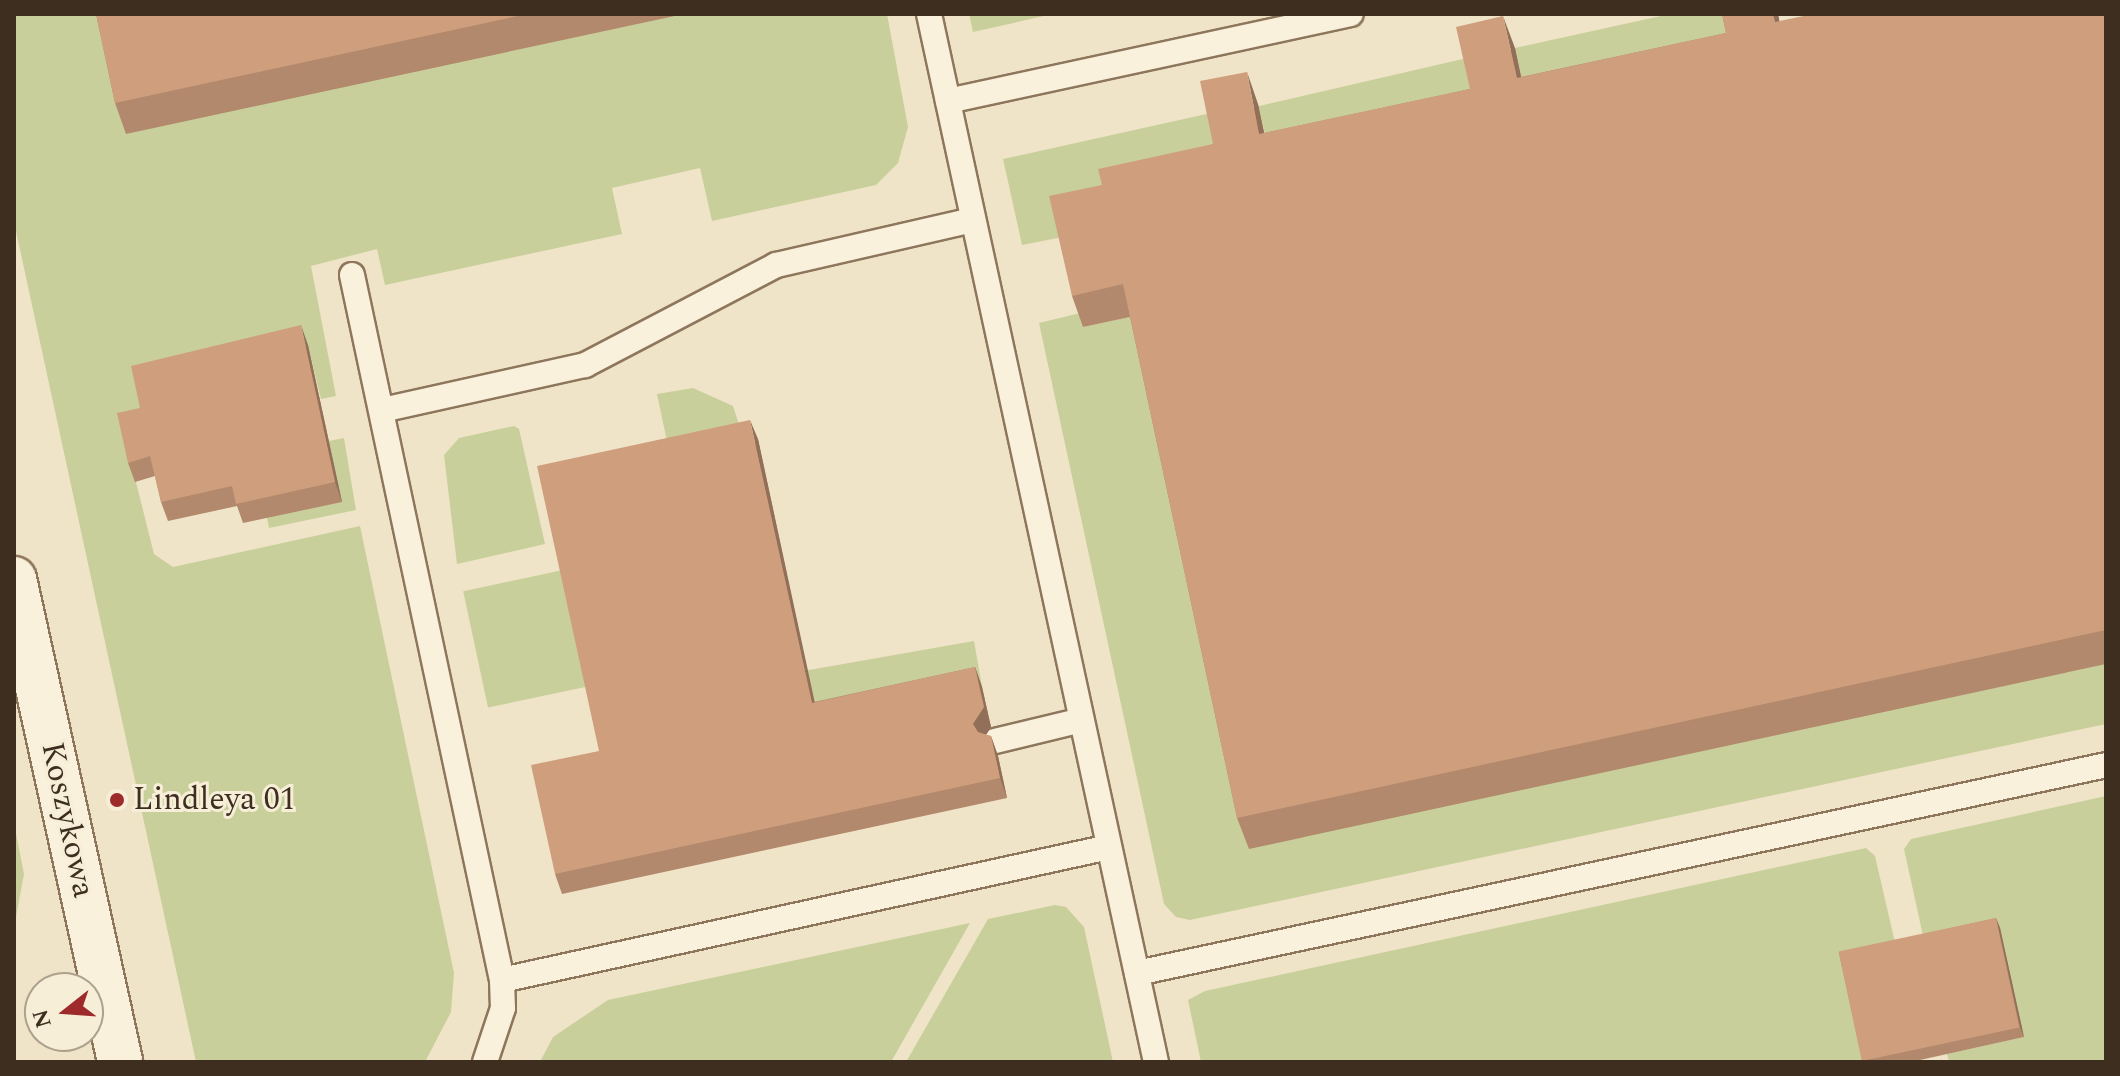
<!DOCTYPE html>
<style>
body{margin:0}
#map{position:relative;width:2120px;height:1076px;overflow:hidden;background:#f0e4c8;font-family:Spectral,serif}
div>[style]{position:absolute}
.green>*{inset:0;background:#c9cf9b;transform-origin:0 0}
.roads{filter:drop-shadow(2px 0 #8d765c) drop-shadow(-2px 0 #8d765c) drop-shadow(0 2px #8d765c) drop-shadow(0 -2px #8d765c)}
.lane>*{height:24px;margin:-12px;padding:0 12px;transform-origin:12px;border-radius:12px;background:#faf1dc}
.secondary>*{height:44px;margin:-22px;padding:0 22px;transform-origin:22px;border-radius:22px;background:#faf1dc}
.wall>*{inset:0;background:#b2896c}
.shaded-wall>*{inset:0;background:#916f58}
.building>*{inset:0;background:#cf9f7d;transform-origin:0 0}
.dots>*{width:22px;height:22px;translate:-50% -50%;box-sizing:border-box;border:4px solid #f7eed8;border-radius:50%}
span{translate:-50% -50%;white-space:nowrap;text-align:center;line-height:1.15;-webkit-text-stroke:6px #f7eed8;paint-order:stroke}
.poi-label{font-size:32px;color:#3d2e20}
.left{translate:0 -50%;text-align:left}
.street-label{font-size:32px;color:#3d2e20}
.frame{position:absolute;inset:0;border:16px solid #3d2e20;pointer-events:none}
.north{position:absolute;left:24px;top:972px;width:80px;height:80px;box-sizing:border-box;background:#f7eed8;border:2px solid #ada18e;border-radius:50%;rotate:253deg;font-size:22px;font-weight:700;line-height:32px;text-align:center;color:#3d2e20}
.north::after{content:'';display:block;margin:auto;width:28px;height:36px;background:#9e2a2b;clip-path:polygon(50% 0,100% 100%,50% 72%,0 100%)}
</style>
<div id="map">
<div class="green">
<div style="clip-path:polygon(14px 14px,887px 14px,908px 127px,898px 163px,876px 185px,712px 221px,700px 168px,612px 188px,622px 234px,385px 285px,377px 249px,311px 266px,336px 396px,321px 399px,308px 345px,209px 367px,147px 428px,136px 482px,154px 554px,173px 567px,360px 526px,454px 973px,451px 1012px,425px 1062px,196px 1062px,14px 222px)"></div>
<div style="clip-path:polygon(969px 14px,1053px 14px,973px 32px)"></div>
<div style="clip-path:polygon(1670px 14px,1727px 14px,1738px 64px,1528px 109px,1515px 48px)"></div>
<div style="left:1467px;top:58px;width:64px;height:214px;rotate:77deg"></div>
<div style="clip-path:polygon(1211px 113px,1224px 176px,1063px 237px,1022px 245px,1003px 159px)"></div>
<div style="clip-path:polygon(1080px 313px,1083px 327px,1134px 316px,2106px 664px,2106px 724px,1190px 920px,1176px 917px,1164px 904px,1039px 323px)"></div>
<div style="clip-path:polygon(693px 388px,733px 406px,742px 434px,669px 451px,657px 394px)"></div>
<div style="clip-path:polygon(514px 426px,519px 429px,545px 544px,457px 564px,444px 455px,459px 438px)"></div>
<div style="clip-path:polygon(344px 438px,356px 510px,269px 528px,267px 518px,329px 441px)"></div>
<div style="left:563px;top:570px;width:119px;height:102px;rotate:78deg"></div>
<div style="left:974px;top:641px;width:47px;height:169px;rotate:80deg"></div>
<div style="clip-path:polygon(2106px 796px,2106px 1062px,1949px 1062px,1947px 1054px,2024px 1037px,1925px 945px,1904px 849px,1911px 839px)"></div>
<div style="clip-path:polygon(14px 823px,24px 874px,14px 928px,16px 882px)"></div>
<div style="clip-path:polygon(1866px 848px,1875px 856px,1897px 951px,1864px 1062px,1201px 1062px,1188px 1000px,1205px 991px)"></div>
<div style="clip-path:polygon(1055px 905px,1066px 907px,1084px 927px,1113px 1062px,906px 1062px,988px 919px)"></div>
<div style="clip-path:polygon(970px 923px,891px 1062px,540px 1062px,553px 1037px,608px 1000px)"></div>
</div>
<div class="roads">
<div class="lane">
<div style="left:929px;top:14px;width:1072px;rotate:77.78deg"></div>
<div style="left:948px;top:101px;width:412px;rotate:-12.2deg"></div>
<div style="left:352px;top:275px;width:721px;rotate:77.99deg"></div>
<div style="left:502px;top:980px;width:28px;rotate:88deg"></div>
<div style="left:503px;top:1008px;width:57px;rotate:108.4deg"></div>
<div style="left:382px;top:410px;width:208px;rotate:-12.5deg"></div>
<div style="left:585px;top:365px;width:216px;rotate:-27.6deg"></div>
<div style="left:776px;top:265px;width:202px;rotate:-12.9deg"></div>
<div style="left:995px;top:741px;width:89px;rotate:-13.6deg"></div>
<div style="left:1137px;top:973px;width:991px;rotate:-12.11deg"></div>
<div style="left:502px;top:980px;width:621px;rotate:-12.36deg"></div>
</div>
<div class="secondary">
<div style="left:14px;top:579px;width:494px;rotate:77.6deg"></div>
</div>
</div>
<div class="wall">
<div style="clip-path:polygon(96px 14px,684px 14px,126px 134px,115px 103px)"></div>
<div style="clip-path:polygon(1722px 14px,1778px 14px,1779px 21px,2106px 14px,2106px 664px,1249px 849px,1237px 818px,1130px 317px,1083px 327px,1072px 296px,1102px 185px,1213px 144px,1258px 104px,1264px 133px,1470px 89px,1515px 48px,1521px 77px,1726px 33px)"></div>
<div style="clip-path:polygon(308px 345px,342px 502px,243px 523px,237px 506px,168px 521px,161px 502px,155px 476px,135px 482px,128px 463px,140px 408px)"></div>
<div style="clip-path:polygon(758px 439px,814px 702px,975px 667px,982px 687px,991px 727px,986px 735px,991px 736px,998px 756px,1007px 798px,562px 894px,555px 874px,599px 751px)"></div>
<div style="clip-path:polygon(1996px 918px,2000px 928px,2024px 1037px,1911px 1062px,1863px 1062px,1839px 953px)"></div>
</div>
<div class="shaded-wall">
<div style="clip-path:polygon(1773px 14px,1778px 14px,1786px 54px,1775px 22px)"></div>
<div style="clip-path:polygon(1503px 16px,1515px 48px,1528px 109px,1517px 78px)"></div>
<div style="clip-path:polygon(1247px 72px,1258px 104px,1271px 165px,1259px 134px)"></div>
<div style="clip-path:polygon(301px 325px,308px 345px,342px 502px,335px 482px)"></div>
<div style="clip-path:polygon(750px 420px,758px 439px,819px 722px,812px 703px)"></div>
<div style="clip-path:polygon(975px 667px,982px 687px,991px 727px,980px 744px,973px 724px)"></div>
<div style="clip-path:polygon(991px 736px,998px 756px,1007px 798px,1000px 778px)"></div>
<div style="clip-path:polygon(1996px 918px,2000px 928px,2024px 1037px,2020px 1027px)"></div>
</div>
<div class="building">
<div style="clip-path:polygon(96px 14px,527px 14px,115px 103px)"></div>
<div style="clip-path:polygon(1722px 14px,1773px 14px,1775px 22px,1813px 14px,2106px 14px,2106px 630px,1237px 818px,1123px 284px,1072px 296px,1049px 196px,1102px 185px,1098px 169px,1213px 144px,1200px 81px,1247px 72px,1259px 134px,1470px 89px,1456px 27px,1503px 16px,1517px 78px,1726px 33px)"></div>
<div style="clip-path:polygon(301px 325px,335px 482px,236px 504px,232px 486px,161px 502px,150px 456px,128px 463px,117px 413px,140px 408px,131px 366px)"></div>
<div style="clip-path:polygon(750px 420px,812px 703px,975px 667px,984px 707px,973px 724px,978px 732px,991px 736px,1000px 778px,555px 874px,531px 765px,599px 751px,537px 466px)"></div>
<div style="left:1996px;top:918px;width:112px;height:161px;rotate:78deg"></div>
</div>
<div class="dots">
<div style="left:117px;top:800px;background:#9e2a2b"></div>
</div>
<div class="poi-label">
<span class="left" style="left:133px;top:800px">Lindleya 01</span>
</div>
<div class="street-label">
<span style="left:67px;top:820px;rotate:78deg">Koszykowa</span>
</div>
<div class="frame"></div>
<div class="north">N</div>
</div>
